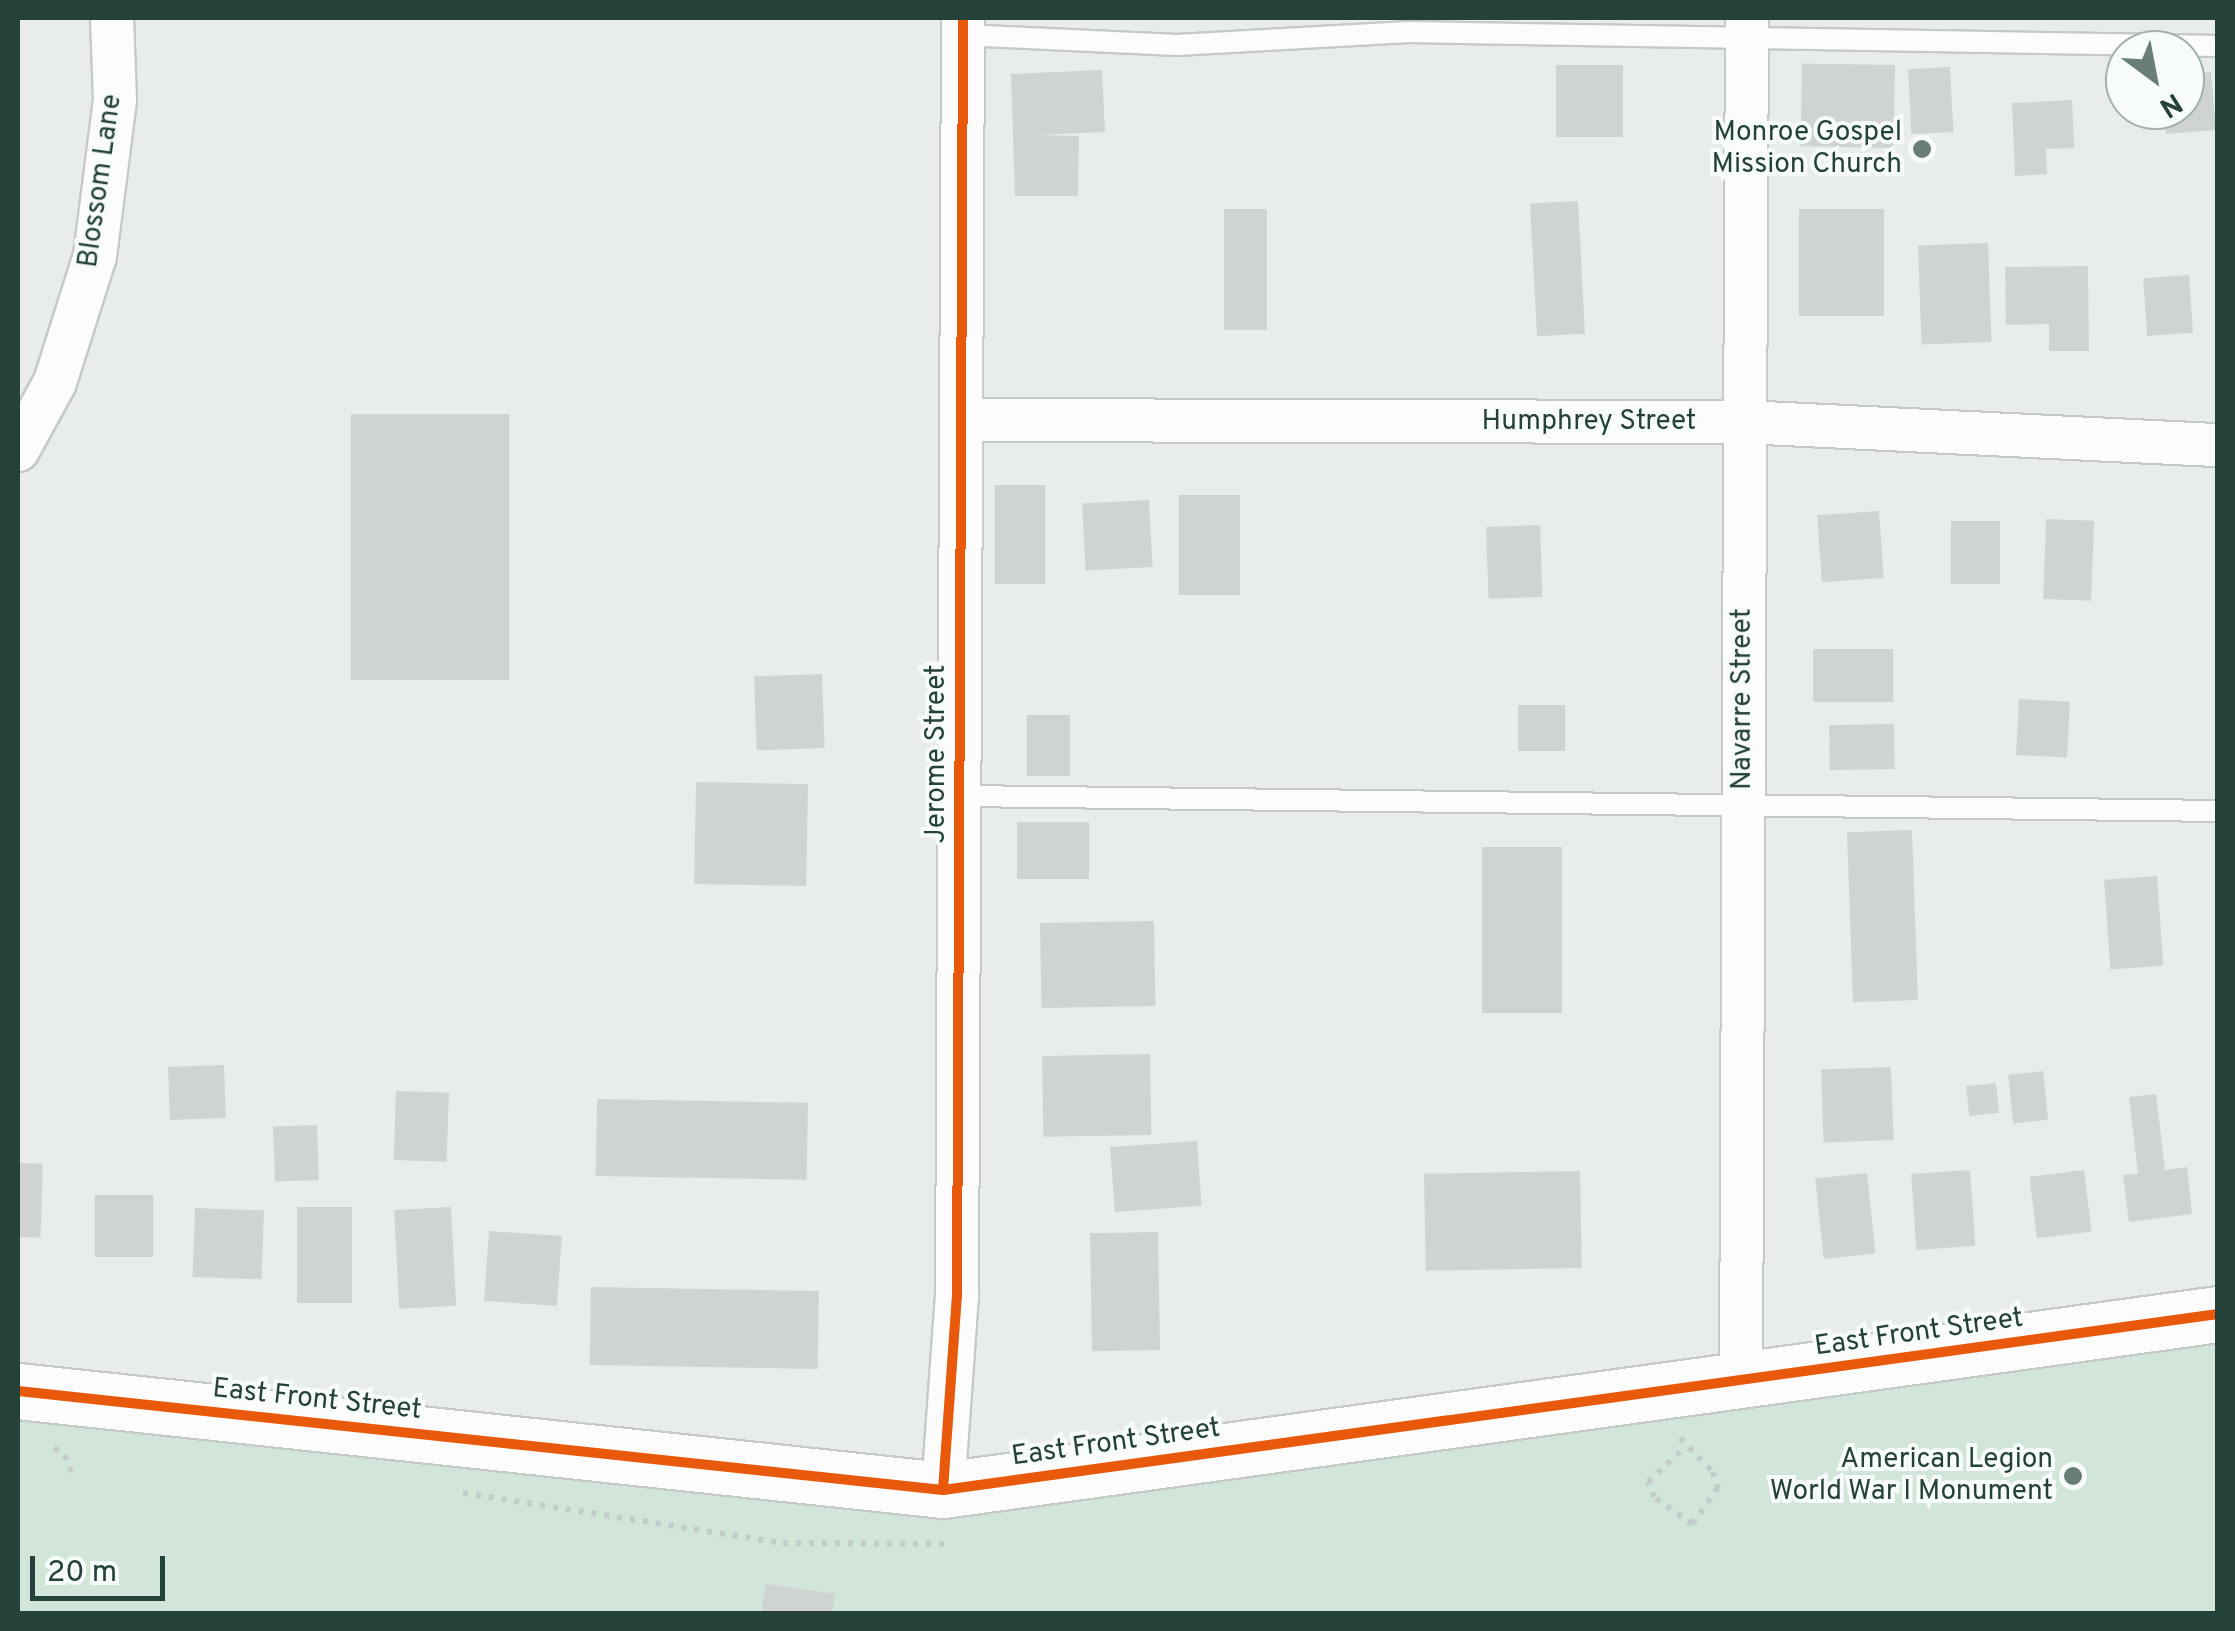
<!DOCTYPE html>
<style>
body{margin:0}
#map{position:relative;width:2235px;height:1631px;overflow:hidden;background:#e8edeb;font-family:Overpass,sans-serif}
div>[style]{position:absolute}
.green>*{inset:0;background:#d1e6d8}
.building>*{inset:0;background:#cfd4d2;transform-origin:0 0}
.path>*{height:6px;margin-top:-3px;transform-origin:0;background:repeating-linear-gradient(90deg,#c3ccca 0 5px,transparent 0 13px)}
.roads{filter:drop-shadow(2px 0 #c5cac8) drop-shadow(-2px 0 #c5cac8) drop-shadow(0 2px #c5cac8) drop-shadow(0 -2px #c5cac8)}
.lane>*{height:20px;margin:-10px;padding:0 10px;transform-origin:10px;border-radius:10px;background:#fcfcfc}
.street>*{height:42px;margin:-21px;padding:0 21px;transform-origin:21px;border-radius:21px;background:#fcfcfc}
.secondary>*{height:55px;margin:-27.5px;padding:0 27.5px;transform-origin:27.5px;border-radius:27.5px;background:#fcfcfc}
.cycleway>*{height:10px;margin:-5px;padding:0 5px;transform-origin:5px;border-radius:5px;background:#e8590c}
.dots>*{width:28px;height:28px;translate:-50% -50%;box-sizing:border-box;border:5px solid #f7fbf9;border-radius:50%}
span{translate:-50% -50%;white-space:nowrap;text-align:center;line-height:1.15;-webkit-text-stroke:8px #f7fbf9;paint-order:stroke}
.poi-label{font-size:28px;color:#24423a}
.right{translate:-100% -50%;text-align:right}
.street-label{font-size:28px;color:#24423a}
.frame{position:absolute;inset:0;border:20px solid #24423a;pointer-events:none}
.north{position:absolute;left:2105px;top:30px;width:100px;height:100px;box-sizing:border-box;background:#f7fbf9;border:2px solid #a3b1ad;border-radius:50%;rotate:148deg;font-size:28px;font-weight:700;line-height:40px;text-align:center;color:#24423a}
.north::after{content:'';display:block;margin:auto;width:35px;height:45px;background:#697e78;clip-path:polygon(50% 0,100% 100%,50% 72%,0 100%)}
.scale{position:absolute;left:30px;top:1556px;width:135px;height:45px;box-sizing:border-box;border:5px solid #24423a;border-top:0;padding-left:12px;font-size:30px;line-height:35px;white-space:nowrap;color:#24423a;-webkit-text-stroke:8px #f7fbf9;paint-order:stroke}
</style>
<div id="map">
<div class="green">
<div style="clip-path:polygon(2217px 1314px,2217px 1613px,18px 1614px,18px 1388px,943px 1490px)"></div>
</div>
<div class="building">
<div style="left:1556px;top:65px;width:67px;height:72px"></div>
<div style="left:1895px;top:65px;width:83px;height:93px;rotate:91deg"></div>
<div style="left:1950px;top:67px;width:65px;height:42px;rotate:87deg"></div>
<div style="clip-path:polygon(1102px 70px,1105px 132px,1036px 135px,1079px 136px,1078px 196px,1015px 196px,1011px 74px)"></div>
<div style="clip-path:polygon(2211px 72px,2216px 130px,2166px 134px,2164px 110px,2185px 110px,2185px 74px)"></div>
<div style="clip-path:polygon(2072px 100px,2074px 148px,2046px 149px,2047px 174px,2015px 176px,2012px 103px)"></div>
<div style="left:1578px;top:201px;width:133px;height:48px;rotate:87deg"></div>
<div style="left:1224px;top:209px;width:43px;height:121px"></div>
<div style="left:1799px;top:209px;width:85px;height:107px"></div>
<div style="left:1988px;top:243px;width:99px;height:70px;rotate:88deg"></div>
<div style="clip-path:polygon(2088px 266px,2089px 351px,2049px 351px,2049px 324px,2006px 325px,2005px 267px)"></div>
<div style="left:2189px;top:275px;width:58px;height:46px;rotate:86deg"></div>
<div style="left:509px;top:414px;width:266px;height:158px;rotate:90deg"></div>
<div style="left:995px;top:485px;width:50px;height:99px"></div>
<div style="left:1179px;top:495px;width:61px;height:100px"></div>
<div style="left:1149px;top:500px;width:67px;height:67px;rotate:87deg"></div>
<div style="left:1879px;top:511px;width:67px;height:62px;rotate:86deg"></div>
<div style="left:2046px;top:519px;width:48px;height:80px;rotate:2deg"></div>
<div style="left:2000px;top:521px;width:63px;height:49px;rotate:90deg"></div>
<div style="left:1540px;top:525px;width:72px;height:54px;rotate:88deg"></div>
<div style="left:1893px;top:649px;width:53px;height:80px;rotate:90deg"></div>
<div style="left:822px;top:674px;width:74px;height:68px;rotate:88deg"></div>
<div style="left:2019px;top:699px;width:51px;height:56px;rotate:3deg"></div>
<div style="left:1565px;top:705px;width:46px;height:47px;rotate:90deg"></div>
<div style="left:1027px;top:715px;width:43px;height:61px"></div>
<div style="left:1894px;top:724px;width:45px;height:65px;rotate:89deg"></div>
<div style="left:696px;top:782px;width:112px;height:102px;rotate:1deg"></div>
<div style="left:1089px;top:822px;width:57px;height:72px;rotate:90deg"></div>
<div style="left:1912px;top:830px;width:170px;height:65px;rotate:88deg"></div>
<div style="left:1482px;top:847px;width:80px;height:166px"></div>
<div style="left:2157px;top:876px;width:90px;height:53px;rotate:86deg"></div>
<div style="left:1154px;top:921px;width:85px;height:114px;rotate:89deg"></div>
<div style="left:1150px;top:1054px;width:81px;height:108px;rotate:89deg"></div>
<div style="left:224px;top:1065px;width:53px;height:56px;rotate:88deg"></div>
<div style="left:1891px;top:1067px;width:73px;height:70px;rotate:88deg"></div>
<div style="left:2043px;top:1071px;width:49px;height:35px;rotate:84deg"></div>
<div style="left:1996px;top:1083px;width:30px;height:30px;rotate:84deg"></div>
<div style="left:396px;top:1091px;width:53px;height:69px;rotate:2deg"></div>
<div style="clip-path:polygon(2156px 1094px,2165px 1170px,2187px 1167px,2192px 1214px,2129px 1222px,2123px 1175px,2138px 1174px,2129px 1097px)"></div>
<div style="left:597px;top:1099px;width:211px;height:77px;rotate:1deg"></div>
<div style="left:317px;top:1125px;width:55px;height:44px;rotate:88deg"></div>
<div style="left:1197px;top:1141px;width:65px;height:87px;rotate:86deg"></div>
<div style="left:18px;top:1163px;width:25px;height:74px;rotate:2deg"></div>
<div style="left:1970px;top:1170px;width:76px;height:59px;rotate:86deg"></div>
<div style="left:2084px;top:1170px;width:62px;height:55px;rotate:83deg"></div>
<div style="left:1580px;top:1171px;width:97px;height:156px;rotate:89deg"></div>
<div style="left:1867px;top:1173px;width:81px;height:52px;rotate:84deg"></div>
<div style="left:95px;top:1195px;width:58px;height:62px"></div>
<div style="left:297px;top:1207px;width:55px;height:96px"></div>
<div style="left:451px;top:1207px;width:99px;height:57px;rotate:87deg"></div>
<div style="left:195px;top:1208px;width:69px;height:69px;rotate:2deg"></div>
<div style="left:489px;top:1231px;width:73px;height:70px;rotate:4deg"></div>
<div style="left:1158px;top:1232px;width:118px;height:68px;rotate:89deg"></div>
<div style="left:591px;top:1287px;width:228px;height:78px;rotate:1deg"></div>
<div style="clip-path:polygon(766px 1584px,835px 1594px,832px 1614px,761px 1614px)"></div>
</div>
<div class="path">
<div style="left:1680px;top:1438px;width:47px;rotate:45.9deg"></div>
<div style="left:1713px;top:1472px;width:17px;rotate:73deg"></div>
<div style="left:1718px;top:1488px;width:44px;rotate:125.8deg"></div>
<div style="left:1692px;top:1524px;width:47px;rotate:-144.6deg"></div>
<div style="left:1654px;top:1497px;width:16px;rotate:-112deg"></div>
<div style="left:1648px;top:1482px;width:50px;rotate:-43.4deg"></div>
<div style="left:54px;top:1448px;width:13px;rotate:32deg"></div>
<div style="left:65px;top:1455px;width:20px;rotate:70deg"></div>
<div style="left:463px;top:1493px;width:324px;rotate:8.9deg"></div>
<div style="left:783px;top:1543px;width:168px;rotate:0.3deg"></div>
</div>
<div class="roads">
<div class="lane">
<div style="left:963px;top:35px;width:214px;rotate:2.7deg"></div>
<div style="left:1177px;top:45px;width:232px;rotate:-3.2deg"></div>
<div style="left:1409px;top:32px;width:809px;rotate:0.99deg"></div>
<div style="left:959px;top:796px;width:1259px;rotate:0.68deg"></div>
</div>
<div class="street">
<div style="left:961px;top:420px;width:783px;rotate:0.15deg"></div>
<div style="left:1744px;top:422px;width:475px;rotate:2.8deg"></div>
<div style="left:18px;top:450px;width:77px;rotate:-61.4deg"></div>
<div style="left:55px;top:382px;width:132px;rotate:-72.4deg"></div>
<div style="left:95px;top:256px;width:157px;rotate:-82.7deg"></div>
<div style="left:115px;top:100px;width:82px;rotate:-92.1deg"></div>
<div style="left:1741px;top:1380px;width:1362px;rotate:-89.75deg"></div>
<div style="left:943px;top:1490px;width:195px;rotate:-85.9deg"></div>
<div style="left:957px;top:1296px;width:1278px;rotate:-89.73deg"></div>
</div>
<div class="secondary">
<div style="left:18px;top:1391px;width:930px;rotate:6.11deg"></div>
<div style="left:943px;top:1490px;width:1287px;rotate:-7.86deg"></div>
</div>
</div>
<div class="cycleway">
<div style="left:18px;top:1391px;width:930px;rotate:6.11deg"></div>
<div style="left:943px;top:1490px;width:1287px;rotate:-7.86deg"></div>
<div style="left:943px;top:1490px;width:195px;rotate:-85.9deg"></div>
<div style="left:957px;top:1296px;width:1278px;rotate:-89.73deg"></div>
</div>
<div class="dots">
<div style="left:1922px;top:149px;background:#697e78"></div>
<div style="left:2073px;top:1476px;background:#697e78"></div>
</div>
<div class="poi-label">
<span class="right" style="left:1902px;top:149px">Monroe Gospel<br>Mission Church</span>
<span class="right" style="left:2053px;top:1476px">American Legion<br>World War I Monument</span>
</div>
<div class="street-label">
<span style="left:101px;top:181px;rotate:-82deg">Blossom Lane</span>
<span style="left:1589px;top:422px">Humphrey Street</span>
<span style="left:1743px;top:699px;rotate:-90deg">Navarre Street</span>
<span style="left:937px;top:754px;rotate:-90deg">Jerome Street</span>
<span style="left:1919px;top:1333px;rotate:-8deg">East Front Street</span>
<span style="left:317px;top:1400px;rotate:6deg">East Front Street</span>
<span style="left:1116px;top:1443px;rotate:-8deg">East Front Street</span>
</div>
<div class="frame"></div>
<div class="north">N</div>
<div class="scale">20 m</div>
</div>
